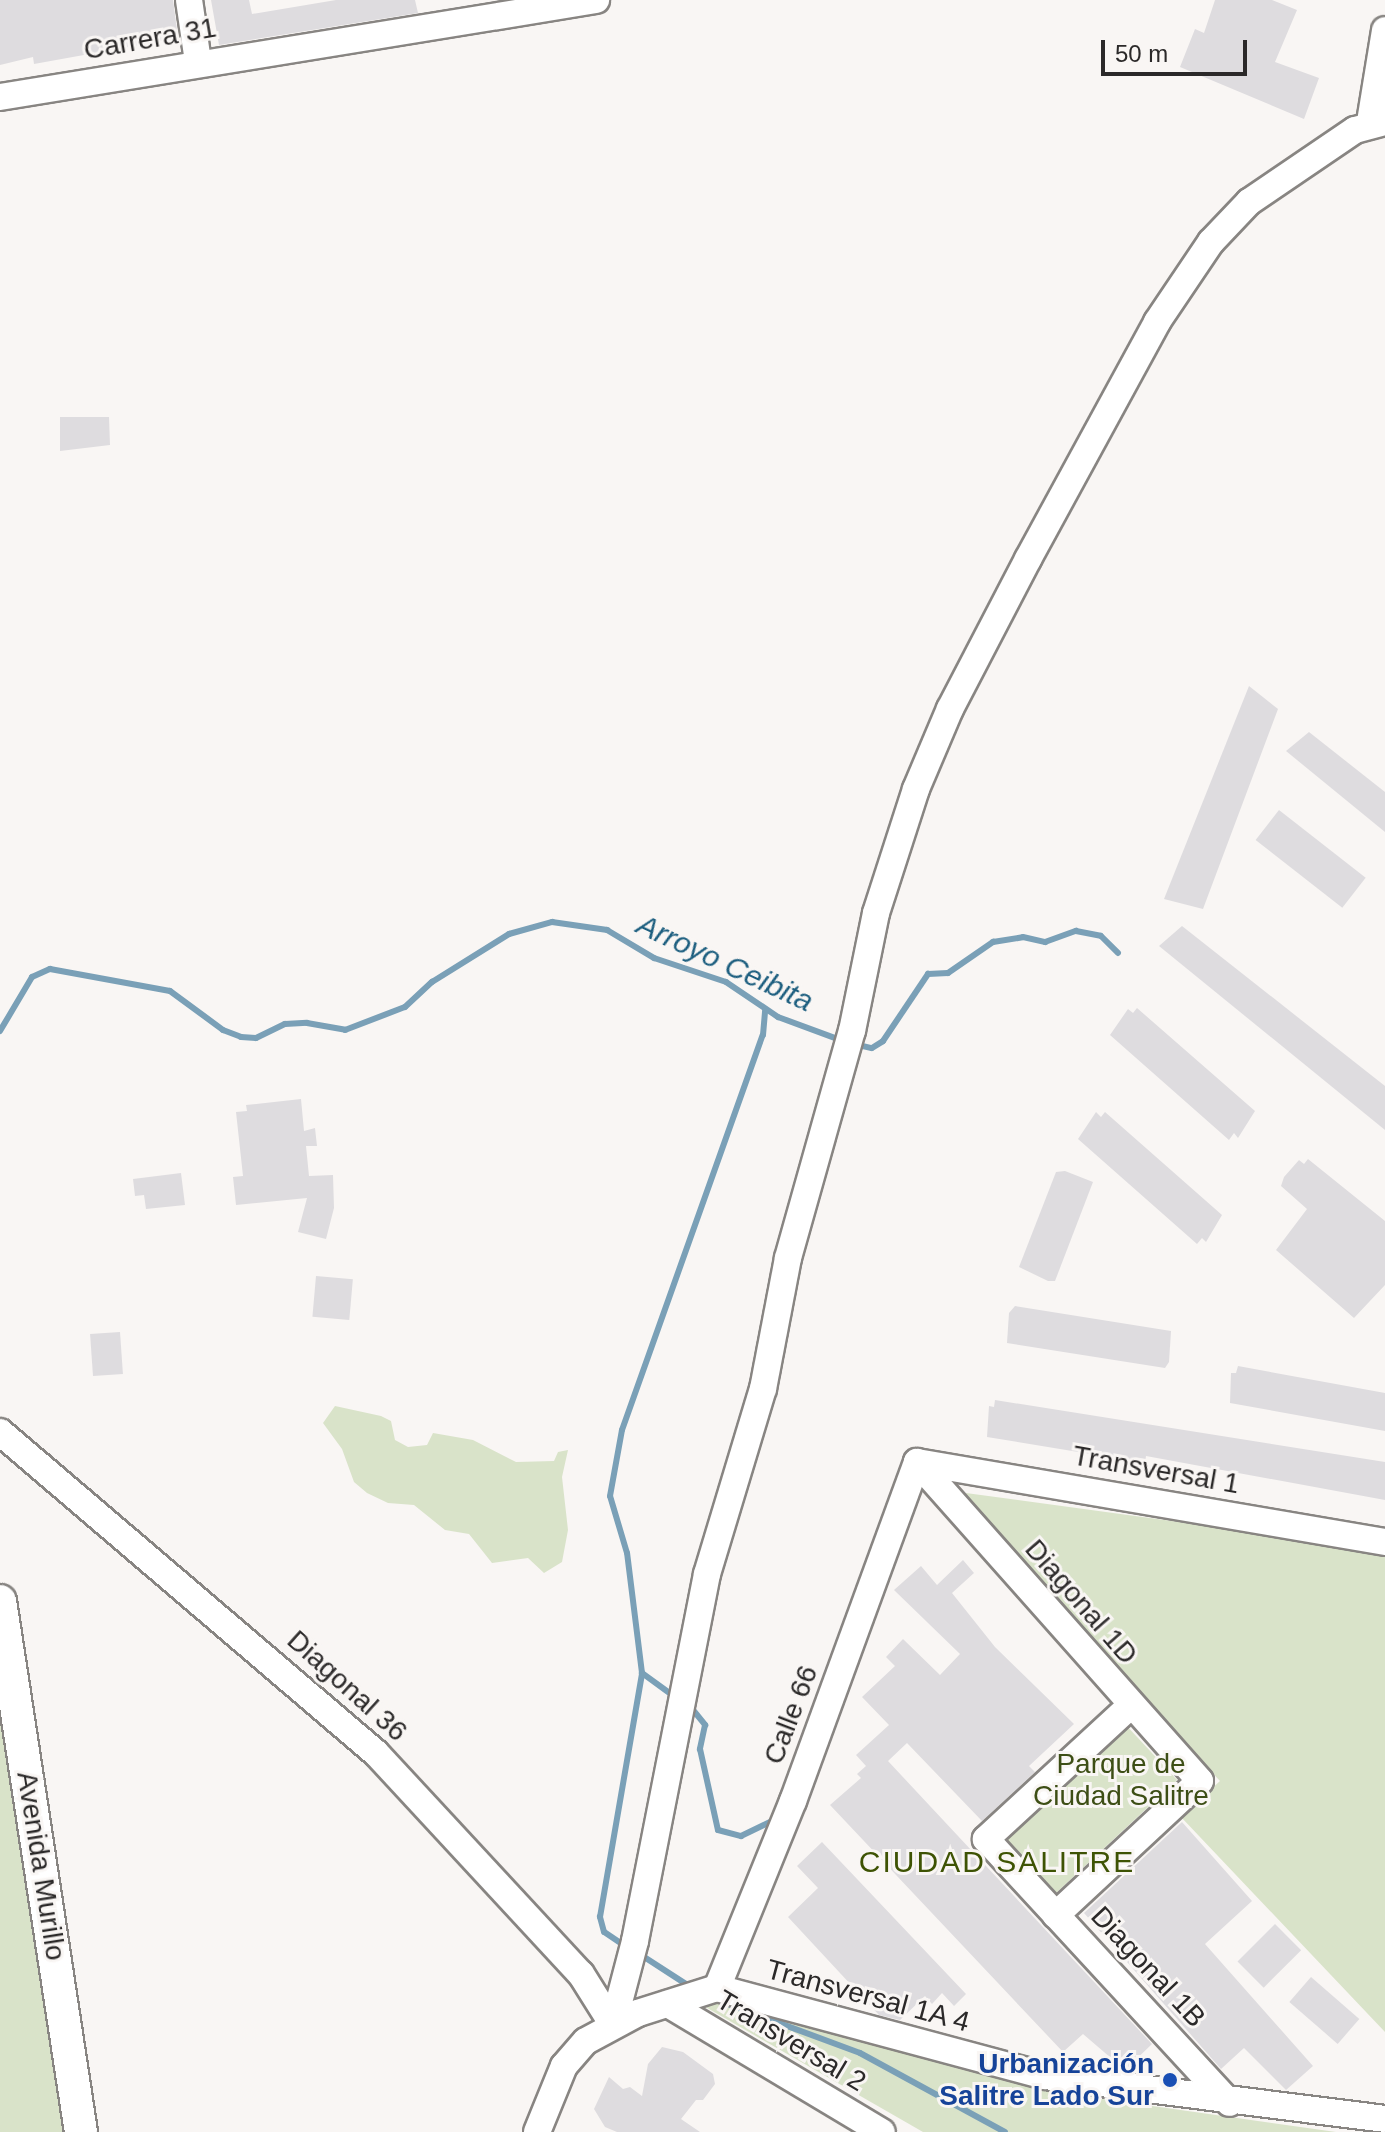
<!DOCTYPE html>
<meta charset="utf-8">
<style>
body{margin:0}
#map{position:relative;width:1385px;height:2132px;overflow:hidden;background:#f9f6f4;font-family:Arial,sans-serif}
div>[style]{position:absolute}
.green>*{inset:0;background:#d9e3c9;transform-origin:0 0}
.stream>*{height:6px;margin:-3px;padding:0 3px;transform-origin:3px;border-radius:3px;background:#7aa0b7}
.building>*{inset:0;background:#dedcdf;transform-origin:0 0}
.roads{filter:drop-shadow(2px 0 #888582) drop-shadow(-2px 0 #888582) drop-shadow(0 2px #888582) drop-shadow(0 -2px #888582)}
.minor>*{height:26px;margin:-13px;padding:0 13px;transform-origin:13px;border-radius:13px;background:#fff}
.major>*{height:32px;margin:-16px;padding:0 16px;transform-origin:16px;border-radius:16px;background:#fff}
.dots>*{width:22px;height:22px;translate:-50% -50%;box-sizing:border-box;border:4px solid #f9f6f4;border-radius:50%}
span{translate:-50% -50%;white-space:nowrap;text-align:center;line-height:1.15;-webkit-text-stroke:6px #f9f6f4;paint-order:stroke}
.street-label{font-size:28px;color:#2b2929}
.park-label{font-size:28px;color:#3d4e15}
.transit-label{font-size:28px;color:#164399;font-weight:700}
.right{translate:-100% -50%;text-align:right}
.water-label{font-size:30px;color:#1c5e7f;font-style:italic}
.neighbourhood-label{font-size:30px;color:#3e5304;letter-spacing:2px}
.scale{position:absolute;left:1101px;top:40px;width:146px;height:36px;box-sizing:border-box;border:4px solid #2b2929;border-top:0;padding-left:10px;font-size:24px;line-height:28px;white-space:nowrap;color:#2b2929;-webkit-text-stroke:6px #f9f6f4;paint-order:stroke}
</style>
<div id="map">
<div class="green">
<div style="clip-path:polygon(335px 1406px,381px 1416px,391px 1421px,395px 1440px,408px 1447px,427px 1445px,433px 1433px,473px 1440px,516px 1462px,554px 1461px,558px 1452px,568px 1450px,562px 1477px,568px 1530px,562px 1562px,544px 1573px,528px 1558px,492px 1563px,469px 1534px,445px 1530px,414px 1505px,388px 1503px,367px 1493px,354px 1482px,342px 1449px,323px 1423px)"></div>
<div style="clip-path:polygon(951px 1491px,1385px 1550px,1385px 2032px,1181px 1817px,1220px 1781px)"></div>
<div style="clip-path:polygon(0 1682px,69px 2132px,0 2132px)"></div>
<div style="left:1124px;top:1723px;width:78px;height:172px;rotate:47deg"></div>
<div style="clip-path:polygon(719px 1992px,1047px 2091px,1336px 2132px,923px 2132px,702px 2005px)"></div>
</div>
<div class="stream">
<div style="left:0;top:1031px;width:63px;rotate:-59.3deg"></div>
<div style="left:32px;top:977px;width:20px;rotate:-24deg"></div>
<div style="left:50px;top:969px;width:122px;rotate:10.4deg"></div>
<div style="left:170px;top:991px;width:66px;rotate:36.3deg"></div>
<div style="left:223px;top:1030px;width:19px;rotate:21deg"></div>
<div style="left:241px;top:1037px;width:15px;rotate:4deg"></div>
<div style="left:256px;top:1038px;width:32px;rotate:-26deg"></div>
<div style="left:285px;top:1024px;width:22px;rotate:-3deg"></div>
<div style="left:307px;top:1023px;width:39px;rotate:10deg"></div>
<div style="left:345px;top:1030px;width:64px;rotate:-21deg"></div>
<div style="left:405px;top:1007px;width:37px;rotate:-43deg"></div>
<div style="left:432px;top:982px;width:91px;rotate:-31.9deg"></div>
<div style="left:509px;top:934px;width:45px;rotate:-15.6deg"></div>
<div style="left:552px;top:922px;width:56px;rotate:8.3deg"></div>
<div style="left:607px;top:930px;width:55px;rotate:30.8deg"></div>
<div style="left:654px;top:958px;width:76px;rotate:18.4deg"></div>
<div style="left:726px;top:982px;width:63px;rotate:33.9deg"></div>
<div style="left:778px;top:1017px;width:69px;rotate:20.3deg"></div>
<div style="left:854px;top:1044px;width:18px;rotate:13deg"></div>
<div style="left:872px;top:1048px;width:13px;rotate:-32deg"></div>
<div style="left:883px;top:1041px;width:81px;rotate:-56.1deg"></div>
<div style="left:928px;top:974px;width:20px;rotate:-3deg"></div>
<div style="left:948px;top:973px;width:55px;rotate:-34.6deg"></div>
<div style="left:993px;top:942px;width:30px;rotate:-9deg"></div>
<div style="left:1023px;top:937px;width:23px;rotate:13deg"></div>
<div style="left:1045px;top:942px;width:33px;rotate:-20deg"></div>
<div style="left:1076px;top:931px;width:25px;rotate:11deg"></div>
<div style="left:1101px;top:936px;width:24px;rotate:45deg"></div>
<div style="left:675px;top:1697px;width:41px;rotate:-144deg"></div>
<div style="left:642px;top:1673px;width:121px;rotate:-97.1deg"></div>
<div style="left:627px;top:1553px;width:59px;rotate:-106.6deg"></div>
<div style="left:610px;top:1496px;width:67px;rotate:-79.7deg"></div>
<div style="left:622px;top:1430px;width:419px;rotate:-70.4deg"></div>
<div style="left:763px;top:1035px;width:25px;rotate:-85deg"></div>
<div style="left:689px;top:1705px;width:26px;rotate:51deg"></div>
<div style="left:705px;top:1725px;width:25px;rotate:102deg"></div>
<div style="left:700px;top:1749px;width:83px;rotate:77.5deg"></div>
<div style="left:718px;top:1830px;width:24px;rotate:15deg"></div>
<div style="left:741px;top:1836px;width:41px;rotate:-25.9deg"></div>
<div style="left:625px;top:1946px;width:25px;rotate:-146deg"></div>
<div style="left:604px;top:1932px;width:16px;rotate:-105deg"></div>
<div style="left:600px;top:1917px;width:248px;rotate:-80.2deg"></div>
<div style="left:638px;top:1953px;width:61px;rotate:32.9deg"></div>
<div style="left:725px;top:2003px;width:144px;rotate:20.3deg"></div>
<div style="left:860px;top:2053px;width:165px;rotate:28.6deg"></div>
</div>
<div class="building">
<div style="clip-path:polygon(0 0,173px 0,178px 38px,34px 64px,33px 57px,0 65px)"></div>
<div style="clip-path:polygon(211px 0,249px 0,252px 14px,336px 0,415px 0,418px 13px,219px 45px)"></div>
<div style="clip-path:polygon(1215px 0,1272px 0,1297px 10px,1275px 62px,1319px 78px,1304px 119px,1180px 67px,1195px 29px,1204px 33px)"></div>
<div style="clip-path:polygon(60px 417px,109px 417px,110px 445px,60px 451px)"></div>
<div style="clip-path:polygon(1249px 686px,1278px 709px,1203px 909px,1164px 899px)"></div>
<div style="clip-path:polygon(1309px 732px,1385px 792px,1385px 832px,1286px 751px)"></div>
<div style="left:1279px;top:810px;width:110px;height:38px;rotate:38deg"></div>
<div style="clip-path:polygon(1182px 926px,1385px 1086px,1385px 1130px,1159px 946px)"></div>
<div style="clip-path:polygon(1137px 1008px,1255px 1111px,1238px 1138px,1234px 1133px,1229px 1140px,1110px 1035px,1128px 1009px,1133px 1013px)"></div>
<div style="clip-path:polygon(301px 1099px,304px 1131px,315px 1128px,317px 1146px,306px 1146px,309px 1176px,333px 1175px,334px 1208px,326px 1239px,298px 1232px,307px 1198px,236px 1205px,233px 1177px,243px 1176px,236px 1112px,247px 1111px,246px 1105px)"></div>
<div style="clip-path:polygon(1096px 1112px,1101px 1117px,1105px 1112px,1222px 1215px,1206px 1242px,1202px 1238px,1197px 1244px,1078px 1139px)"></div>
<div style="clip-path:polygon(1308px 1159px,1385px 1221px,1385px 1285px,1354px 1318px,1276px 1250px,1307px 1209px,1281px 1186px,1284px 1177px,1299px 1160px,1304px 1164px)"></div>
<div style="clip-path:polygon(1065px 1171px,1093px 1182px,1055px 1281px,1048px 1281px,1019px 1267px,1056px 1172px)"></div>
<div style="clip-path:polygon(181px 1173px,185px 1205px,146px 1209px,144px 1195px,135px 1196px,133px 1179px)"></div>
<div style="left:316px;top:1276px;width:37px;height:41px;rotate:5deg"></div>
<div style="clip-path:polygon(1015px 1306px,1171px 1331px,1169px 1362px,1165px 1368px,1007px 1343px,1009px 1313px)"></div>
<div style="left:120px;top:1332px;width:42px;height:30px;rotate:86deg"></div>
<div style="clip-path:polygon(1238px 1366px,1385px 1393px,1385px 1431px,1230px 1403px,1231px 1373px,1236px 1373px)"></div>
<div style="clip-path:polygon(995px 1400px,1385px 1462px,1385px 1500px,1146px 1456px,1145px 1463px,987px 1437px,989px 1406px,994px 1407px)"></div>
<div style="clip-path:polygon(963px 1560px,974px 1573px,952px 1593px,995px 1647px,1074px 1724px,1029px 1766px,1035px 1772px,982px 1821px,907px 1743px,888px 1761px,1152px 2044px,1125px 2070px,1083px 2034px,1063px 2052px,830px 1805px,861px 1778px,857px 1774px,866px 1766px,856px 1755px,889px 1725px,862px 1697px,895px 1666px,886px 1657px,903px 1639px,940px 1675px,960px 1654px,894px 1590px,921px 1566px,937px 1585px)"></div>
<div style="clip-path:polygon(1182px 1822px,1252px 1901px,1205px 1944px,1313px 2066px,1286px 2090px,1244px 2048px,1221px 2069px,1084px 1913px)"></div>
<div style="clip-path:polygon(822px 1842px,966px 1994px,954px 2006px,942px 1993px,932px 2004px,925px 1996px,900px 2020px,879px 2015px,788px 1917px,818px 1888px,797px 1866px)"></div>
<div style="left:1275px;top:1924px;width:37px;height:53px;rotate:45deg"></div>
<div style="left:1311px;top:1977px;width:64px;height:33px;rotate:41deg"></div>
<div style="clip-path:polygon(662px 2047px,683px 2052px,713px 2074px,715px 2084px,703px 2100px,696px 2100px,681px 2119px,700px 2132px,617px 2132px,605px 2127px,594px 2109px,609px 2077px,623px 2089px,630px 2087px,642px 2096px,648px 2064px)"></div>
</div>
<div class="roads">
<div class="minor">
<div style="left:189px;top:0;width:63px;rotate:81.7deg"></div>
<div style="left:0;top:97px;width:604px;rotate:-9.24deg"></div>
<div style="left:1370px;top:122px;width:93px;rotate:-80.7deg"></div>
<div style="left:0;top:1432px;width:494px;rotate:40.5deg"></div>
<div style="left:376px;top:1753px;width:301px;rotate:47.2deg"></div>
<div style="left:581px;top:1974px;width:60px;rotate:57.9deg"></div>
<div style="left:917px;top:1462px;width:426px;rotate:48.4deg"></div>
<div style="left:1200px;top:1781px;width:197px;rotate:137.1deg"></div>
<div style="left:917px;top:1462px;width:475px;rotate:9.7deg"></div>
<div style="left:1129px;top:1707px;width:195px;rotate:137.3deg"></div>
<div style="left:986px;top:1839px;width:359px;rotate:47.3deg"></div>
<div style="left:717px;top:1988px;width:202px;rotate:-67.9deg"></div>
<div style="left:793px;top:1801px;width:361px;rotate:-69.9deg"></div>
<div style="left:668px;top:2004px;width:249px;rotate:30.9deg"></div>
<div style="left:613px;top:2025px;width:87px;rotate:-75.3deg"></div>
<div style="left:635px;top:1941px;width:374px;rotate:-78.9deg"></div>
<div style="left:707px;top:1574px;width:193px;rotate:-73.2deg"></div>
<div style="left:763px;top:1389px;width:133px;rotate:-79.2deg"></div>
<div style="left:788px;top:1258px;width:236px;rotate:-74.3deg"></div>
<div style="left:852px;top:1031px;width:120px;rotate:-78.5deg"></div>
<div style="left:876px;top:913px;width:130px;rotate:-72.1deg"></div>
<div style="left:916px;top:789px;width:87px;rotate:-67deg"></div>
<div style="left:950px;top:709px;width:169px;rotate:-62.5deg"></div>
<div style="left:1028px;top:559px;width:270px;rotate:-61.4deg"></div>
<div style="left:1157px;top:322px;width:97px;rotate:-56deg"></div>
<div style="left:1211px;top:242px;width:55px;rotate:-46.5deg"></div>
<div style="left:1249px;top:202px;width:128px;rotate:-34.2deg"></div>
<div style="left:1355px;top:130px;width:31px;rotate:-15deg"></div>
<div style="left:537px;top:2132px;width:71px;rotate:-67.8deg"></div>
<div style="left:564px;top:2066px;width:33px;rotate:-49deg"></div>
<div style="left:586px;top:2041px;width:59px;rotate:-28.3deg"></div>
<div style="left:638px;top:2013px;width:83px;rotate:-17.6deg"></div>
<div style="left:717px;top:1988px;width:340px;rotate:15deg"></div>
<div style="left:1045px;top:2076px;width:343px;rotate:7.2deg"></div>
</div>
<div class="major">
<div style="left:0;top:1601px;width:537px;rotate:81.33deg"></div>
</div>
</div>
<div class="dots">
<div style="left:1170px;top:2080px;background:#1a4fb4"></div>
</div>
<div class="street-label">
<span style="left:150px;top:39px;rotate:-10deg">Carrera 31</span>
<span style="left:1156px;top:1470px;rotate:10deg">Transversal 1</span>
<span style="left:1081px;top:1602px;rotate:49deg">Diagonal 1D</span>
<span style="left:347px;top:1686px;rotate:42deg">Diagonal 36</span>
<span style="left:791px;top:1715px;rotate:-69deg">Calle 66</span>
<span style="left:41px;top:1866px;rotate:81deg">Avenida Murillo</span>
<span style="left:1148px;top:1967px;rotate:47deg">Diagonal 1B</span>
<span style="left:868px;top:1996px;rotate:15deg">Transversal 1A 4</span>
<span style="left:791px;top:2041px;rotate:31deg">Transversal 2</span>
</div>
<div class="park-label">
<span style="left:1121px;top:1780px">Parque de<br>Ciudad Salitre</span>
</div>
<div class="transit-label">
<span class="right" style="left:1154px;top:2080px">Urbanización<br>Salitre Lado Sur</span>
</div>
<div class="water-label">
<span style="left:725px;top:963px;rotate:25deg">Arroyo Ceibita</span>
</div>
<div class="neighbourhood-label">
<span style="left:997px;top:1862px">CIUDAD SALITRE</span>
</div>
<div class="scale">50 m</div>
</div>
